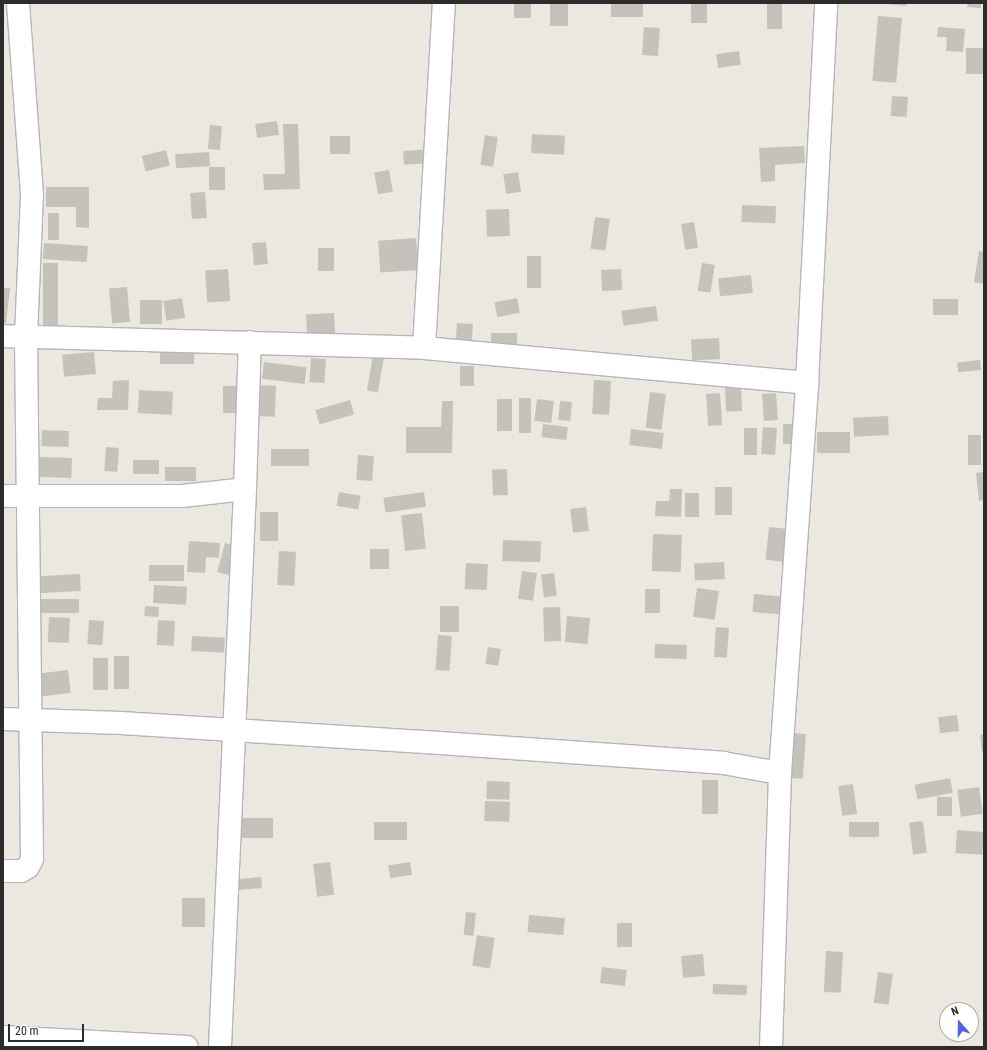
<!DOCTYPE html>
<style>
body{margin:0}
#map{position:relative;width:987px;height:1050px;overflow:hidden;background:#ece8e0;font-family:"Roboto Condensed",sans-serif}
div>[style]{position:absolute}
.building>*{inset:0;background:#c5c2bb;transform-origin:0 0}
.roads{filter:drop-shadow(1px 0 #b3b5be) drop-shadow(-1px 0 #b3b5be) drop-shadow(0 1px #b3b5be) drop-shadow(0 -1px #b3b5be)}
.minor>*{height:22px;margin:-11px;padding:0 11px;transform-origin:11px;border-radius:11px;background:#fff}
span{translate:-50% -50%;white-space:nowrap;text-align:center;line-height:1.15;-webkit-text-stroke:3px #fff;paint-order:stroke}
.frame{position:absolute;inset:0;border:4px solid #2c2c2c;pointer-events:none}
.north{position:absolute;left:939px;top:1002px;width:40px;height:40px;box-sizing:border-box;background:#fff;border:1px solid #ababab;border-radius:50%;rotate:340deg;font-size:11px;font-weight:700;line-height:16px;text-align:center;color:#2c2c2c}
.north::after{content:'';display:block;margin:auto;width:14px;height:18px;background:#5162e8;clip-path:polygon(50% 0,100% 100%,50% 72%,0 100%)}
.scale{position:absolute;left:8px;top:1024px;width:76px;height:18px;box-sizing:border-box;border:2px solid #2c2c2c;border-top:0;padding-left:5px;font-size:12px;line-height:14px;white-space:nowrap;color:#2c2c2c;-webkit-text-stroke:3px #fff;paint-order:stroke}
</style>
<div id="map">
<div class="building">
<div style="left:514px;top:3px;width:17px;height:15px"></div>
<div style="left:550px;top:3px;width:18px;height:23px"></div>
<div style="left:611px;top:3px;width:32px;height:14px"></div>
<div style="left:691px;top:3px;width:16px;height:20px"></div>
<div style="left:767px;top:3px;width:15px;height:26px"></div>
<div style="clip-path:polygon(876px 3px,907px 3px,907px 6px)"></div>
<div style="clip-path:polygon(968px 3px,981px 3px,981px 8px,967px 7px)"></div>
<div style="left:878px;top:16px;width:24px;height:65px;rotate:5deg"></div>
<div style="left:644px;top:27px;width:16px;height:28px;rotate:4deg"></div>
<div style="clip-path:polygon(938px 27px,965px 29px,963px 52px,946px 51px,947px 37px,937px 37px)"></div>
<div style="left:966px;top:48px;width:18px;height:26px"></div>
<div style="left:739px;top:51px;width:14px;height:23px;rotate:82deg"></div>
<div style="left:892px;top:96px;width:16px;height:20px;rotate:4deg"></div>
<div style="left:277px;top:121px;width:14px;height:22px;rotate:82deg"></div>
<div style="clip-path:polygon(283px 124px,298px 124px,300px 189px,264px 190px,263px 174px,285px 174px)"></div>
<div style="left:210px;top:125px;width:12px;height:24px;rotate:5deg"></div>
<div style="left:532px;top:134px;width:33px;height:19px;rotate:3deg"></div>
<div style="left:485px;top:135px;width:13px;height:30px;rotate:9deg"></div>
<div style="left:330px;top:136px;width:20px;height:18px"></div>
<div style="clip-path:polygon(804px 146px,805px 163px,775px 165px,775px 181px,761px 182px,759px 148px)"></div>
<div style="left:430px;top:149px;width:14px;height:27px;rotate:86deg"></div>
<div style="left:166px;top:150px;width:16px;height:25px;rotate:76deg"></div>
<div style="left:209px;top:152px;width:14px;height:34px;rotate:86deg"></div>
<div style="left:209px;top:167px;width:16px;height:23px"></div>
<div style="left:389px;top:170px;width:22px;height:15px;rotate:80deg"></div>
<div style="left:518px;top:172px;width:20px;height:15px;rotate:81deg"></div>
<div style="clip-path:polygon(46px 187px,89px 187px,89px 228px,76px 227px,76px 207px,46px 207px)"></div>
<div style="left:205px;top:192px;width:26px;height:15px;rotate:86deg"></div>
<div style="left:742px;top:205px;width:34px;height:17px;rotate:2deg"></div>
<div style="left:509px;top:209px;width:27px;height:23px;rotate:88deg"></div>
<div style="left:48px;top:213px;width:11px;height:27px"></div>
<div style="left:595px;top:217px;width:15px;height:32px;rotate:8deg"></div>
<div style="left:694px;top:222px;width:26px;height:13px;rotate:81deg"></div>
<div style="left:416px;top:238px;width:32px;height:38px;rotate:86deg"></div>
<div style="left:266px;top:242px;width:22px;height:14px;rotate:85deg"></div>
<div style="left:44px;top:243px;width:44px;height:16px;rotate:4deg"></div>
<div style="left:334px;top:248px;width:23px;height:16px;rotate:90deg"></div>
<div style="clip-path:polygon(979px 251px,984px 252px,984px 284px,974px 282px)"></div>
<div style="left:527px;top:256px;width:14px;height:32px"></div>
<div style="left:43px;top:263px;width:15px;height:64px"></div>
<div style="left:702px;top:263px;width:13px;height:28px;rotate:9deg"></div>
<div style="left:228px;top:269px;width:32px;height:23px;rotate:86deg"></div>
<div style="left:621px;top:269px;width:21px;height:20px;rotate:87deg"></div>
<div style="left:751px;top:275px;width:18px;height:33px;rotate:84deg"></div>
<div style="left:127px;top:287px;width:35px;height:18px;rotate:85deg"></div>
<div style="clip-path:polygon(3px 288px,10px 288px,6px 323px,3px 323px)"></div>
<div style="left:182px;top:298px;width:20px;height:19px;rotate:81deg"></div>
<div style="left:517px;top:298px;width:15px;height:23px;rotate:79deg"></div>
<div style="left:933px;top:299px;width:25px;height:16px"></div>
<div style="left:140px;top:300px;width:22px;height:24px"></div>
<div style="left:656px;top:306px;width:15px;height:35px;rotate:82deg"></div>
<div style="left:334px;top:313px;width:20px;height:28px;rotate:87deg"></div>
<div style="left:457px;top:323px;width:16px;height:24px;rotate:4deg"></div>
<div style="left:491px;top:333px;width:26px;height:16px"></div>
<div style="left:719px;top:338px;width:21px;height:28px;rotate:87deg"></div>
<div style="left:160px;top:350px;width:34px;height:14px"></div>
<div style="left:94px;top:352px;width:22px;height:32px;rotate:85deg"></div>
<div style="left:373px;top:356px;width:11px;height:35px;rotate:10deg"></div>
<div style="left:311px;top:358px;width:15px;height:24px;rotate:4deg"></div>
<div style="left:980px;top:360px;width:10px;height:23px;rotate:84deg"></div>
<div style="left:264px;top:362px;width:43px;height:17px;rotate:7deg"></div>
<div style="left:460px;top:366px;width:14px;height:20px"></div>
<div style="clip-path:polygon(129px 380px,128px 410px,97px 410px,98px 398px,112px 398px,113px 381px)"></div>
<div style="left:594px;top:380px;width:17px;height:34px;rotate:3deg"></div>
<div style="left:741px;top:383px;width:28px;height:16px;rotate:88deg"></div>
<div style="left:253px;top:385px;width:23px;height:31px;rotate:2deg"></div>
<div style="left:223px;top:386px;width:19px;height:27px"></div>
<div style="left:139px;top:390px;width:34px;height:23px;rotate:3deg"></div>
<div style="left:650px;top:392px;width:16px;height:36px;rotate:7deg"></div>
<div style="left:720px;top:393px;width:32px;height:14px;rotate:86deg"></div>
<div style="left:776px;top:393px;width:27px;height:14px;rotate:86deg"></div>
<div style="left:519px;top:398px;width:12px;height:35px"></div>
<div style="left:497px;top:399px;width:15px;height:32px"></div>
<div style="left:537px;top:399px;width:17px;height:22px;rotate:7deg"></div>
<div style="left:350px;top:400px;width:15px;height:36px;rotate:74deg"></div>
<div style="clip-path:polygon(442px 401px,453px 401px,452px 453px,406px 453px,406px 427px,441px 427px)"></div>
<div style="left:560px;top:401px;width:12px;height:19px;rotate:5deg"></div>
<div style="left:888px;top:416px;width:19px;height:35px;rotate:87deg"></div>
<div style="left:543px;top:424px;width:25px;height:13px;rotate:7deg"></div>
<div style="left:783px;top:424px;width:19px;height:20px"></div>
<div style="left:763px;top:427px;width:14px;height:27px;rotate:4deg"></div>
<div style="left:744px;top:428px;width:13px;height:27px"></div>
<div style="left:631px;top:429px;width:33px;height:16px;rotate:7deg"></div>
<div style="left:42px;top:430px;width:27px;height:16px;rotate:2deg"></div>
<div style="left:817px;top:432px;width:33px;height:21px"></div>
<div style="left:968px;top:435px;width:13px;height:30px"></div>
<div style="left:106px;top:447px;width:13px;height:24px;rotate:4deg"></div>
<div style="left:271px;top:449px;width:38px;height:17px"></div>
<div style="left:358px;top:455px;width:16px;height:25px;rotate:4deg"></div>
<div style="left:40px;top:457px;width:32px;height:20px;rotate:2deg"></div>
<div style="left:133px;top:460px;width:26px;height:14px"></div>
<div style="left:165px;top:467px;width:31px;height:14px"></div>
<div style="left:507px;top:469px;width:26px;height:15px;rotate:88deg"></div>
<div style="clip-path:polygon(984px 472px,984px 500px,979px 501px,976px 473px)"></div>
<div style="left:732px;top:487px;width:28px;height:17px;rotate:90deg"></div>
<div style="clip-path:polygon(670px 489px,682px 489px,681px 517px,655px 516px,656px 501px,669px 501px)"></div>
<div style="left:339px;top:492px;width:22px;height:14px;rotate:10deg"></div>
<div style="left:424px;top:492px;width:15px;height:41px;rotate:82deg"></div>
<div style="left:685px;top:493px;width:14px;height:24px"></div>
<div style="left:586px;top:507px;width:24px;height:16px;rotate:83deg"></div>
<div style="left:260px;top:512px;width:18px;height:29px"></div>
<div style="left:422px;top:513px;width:36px;height:21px;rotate:84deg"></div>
<div style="left:769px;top:527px;width:27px;height:33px;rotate:6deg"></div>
<div style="left:653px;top:534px;width:29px;height:37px;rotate:2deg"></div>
<div style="left:503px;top:540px;width:38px;height:21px;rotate:2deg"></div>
<div style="clip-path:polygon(189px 541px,220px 543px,219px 558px,206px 557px,205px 573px,187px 572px)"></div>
<div style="left:225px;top:543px;width:16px;height:30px;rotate:15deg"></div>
<div style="left:370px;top:549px;width:19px;height:20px"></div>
<div style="left:279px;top:551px;width:17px;height:34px;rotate:3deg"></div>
<div style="left:724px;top:562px;width:17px;height:30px;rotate:87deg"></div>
<div style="left:466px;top:563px;width:22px;height:26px;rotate:3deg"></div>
<div style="left:184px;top:565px;width:16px;height:35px;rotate:90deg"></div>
<div style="left:522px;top:571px;width:15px;height:28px;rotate:8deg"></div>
<div style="left:554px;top:573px;width:23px;height:13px;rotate:83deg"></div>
<div style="left:80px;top:574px;width:17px;height:43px;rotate:87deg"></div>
<div style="left:154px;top:585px;width:33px;height:18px;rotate:3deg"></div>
<div style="left:697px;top:588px;width:22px;height:29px;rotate:8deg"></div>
<div style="left:645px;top:589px;width:15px;height:24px"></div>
<div style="left:754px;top:594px;width:33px;height:18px;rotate:5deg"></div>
<div style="left:38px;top:599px;width:41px;height:14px"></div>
<div style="left:145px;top:606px;width:14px;height:10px;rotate:4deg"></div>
<div style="left:440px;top:606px;width:19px;height:26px"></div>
<div style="left:560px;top:607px;width:34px;height:17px;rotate:88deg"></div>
<div style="left:567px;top:616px;width:23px;height:26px;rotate:5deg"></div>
<div style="left:49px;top:617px;width:21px;height:25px;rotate:3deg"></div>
<div style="left:89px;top:620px;width:15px;height:24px;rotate:4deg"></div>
<div style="left:158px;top:620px;width:17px;height:25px;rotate:3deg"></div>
<div style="left:716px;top:627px;width:13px;height:30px;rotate:4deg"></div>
<div style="left:438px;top:635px;width:14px;height:35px;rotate:4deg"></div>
<div style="left:192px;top:636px;width:33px;height:15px;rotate:3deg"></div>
<div style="left:655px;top:644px;width:32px;height:14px;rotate:2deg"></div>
<div style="left:488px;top:647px;width:13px;height:17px;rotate:9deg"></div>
<div style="left:114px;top:656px;width:15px;height:33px"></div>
<div style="left:93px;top:658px;width:15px;height:32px"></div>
<div style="left:68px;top:670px;width:23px;height:29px;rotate:83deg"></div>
<div style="left:957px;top:715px;width:16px;height:19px;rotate:83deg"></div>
<div style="left:793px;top:733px;width:13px;height:45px;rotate:4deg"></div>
<div style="clip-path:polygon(984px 734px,984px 752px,982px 752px,980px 735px)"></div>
<div style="left:950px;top:778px;width:15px;height:36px;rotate:79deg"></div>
<div style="left:702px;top:780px;width:16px;height:34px"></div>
<div style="left:487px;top:781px;width:23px;height:18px;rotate:2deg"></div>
<div style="left:853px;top:784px;width:30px;height:15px;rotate:82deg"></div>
<div style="left:979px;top:787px;width:27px;height:22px;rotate:82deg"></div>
<div style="left:937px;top:797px;width:15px;height:19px"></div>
<div style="left:485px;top:801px;width:25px;height:20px;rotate:2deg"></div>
<div style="left:238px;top:818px;width:35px;height:20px"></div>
<div style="left:923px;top:821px;width:32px;height:14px;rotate:83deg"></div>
<div style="left:374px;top:822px;width:33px;height:18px"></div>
<div style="left:879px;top:822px;width:15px;height:30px;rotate:90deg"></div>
<div style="left:957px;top:830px;width:27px;height:23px;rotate:4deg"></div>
<div style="left:330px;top:862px;width:33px;height:17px;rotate:83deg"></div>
<div style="left:410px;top:862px;width:13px;height:22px;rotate:81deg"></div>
<div style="left:261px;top:877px;width:11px;height:25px;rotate:85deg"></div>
<div style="left:182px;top:898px;width:23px;height:29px"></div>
<div style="left:466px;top:912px;width:10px;height:23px;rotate:6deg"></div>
<div style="left:529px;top:915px;width:36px;height:17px;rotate:5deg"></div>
<div style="left:617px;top:923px;width:15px;height:24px"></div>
<div style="left:477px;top:935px;width:18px;height:31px;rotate:9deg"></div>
<div style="left:826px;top:951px;width:17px;height:41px;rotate:3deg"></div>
<div style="left:703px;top:954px;width:22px;height:22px;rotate:85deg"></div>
<div style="left:602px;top:967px;width:25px;height:16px;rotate:7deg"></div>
<div style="left:878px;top:972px;width:15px;height:31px;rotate:8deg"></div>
<div style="left:713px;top:984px;width:34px;height:10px;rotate:2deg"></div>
</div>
<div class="roads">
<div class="minor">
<div style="left:3px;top:336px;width:421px;rotate:1.6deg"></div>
<div style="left:424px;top:348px;width:385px;rotate:5.2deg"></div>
<div style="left:424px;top:348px;width:346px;rotate:-86.7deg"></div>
<div style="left:3px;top:496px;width:179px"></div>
<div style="left:182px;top:496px;width:63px;rotate:-6.3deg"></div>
<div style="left:3px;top:719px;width:118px;rotate:1.9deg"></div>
<div style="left:121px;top:723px;width:320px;rotate:3.6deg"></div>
<div style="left:440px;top:743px;width:284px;rotate:4deg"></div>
<div style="left:723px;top:763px;width:58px;rotate:10deg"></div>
<div style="left:3px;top:871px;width:18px"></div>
<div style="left:21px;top:871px;width:8px;rotate:-30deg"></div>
<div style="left:28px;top:867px;width:9px;rotate:-63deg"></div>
<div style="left:32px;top:859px;width:522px;rotate:-90.66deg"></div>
<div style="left:26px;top:337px;width:143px;rotate:-87.6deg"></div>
<div style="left:32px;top:194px;width:192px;rotate:-94.2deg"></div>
<div style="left:3px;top:1037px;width:184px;rotate:3.1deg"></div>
<div style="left:220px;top:1047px;width:559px;rotate:-87.43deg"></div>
<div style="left:245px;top:489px;width:147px;rotate:-88.1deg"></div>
<div style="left:771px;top:1047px;width:274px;rotate:-88.1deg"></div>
<div style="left:780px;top:773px;width:391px;rotate:-86deg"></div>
<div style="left:807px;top:383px;width:380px;rotate:-87.1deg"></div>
</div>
</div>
<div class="frame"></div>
<div class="north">N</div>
<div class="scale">20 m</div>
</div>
